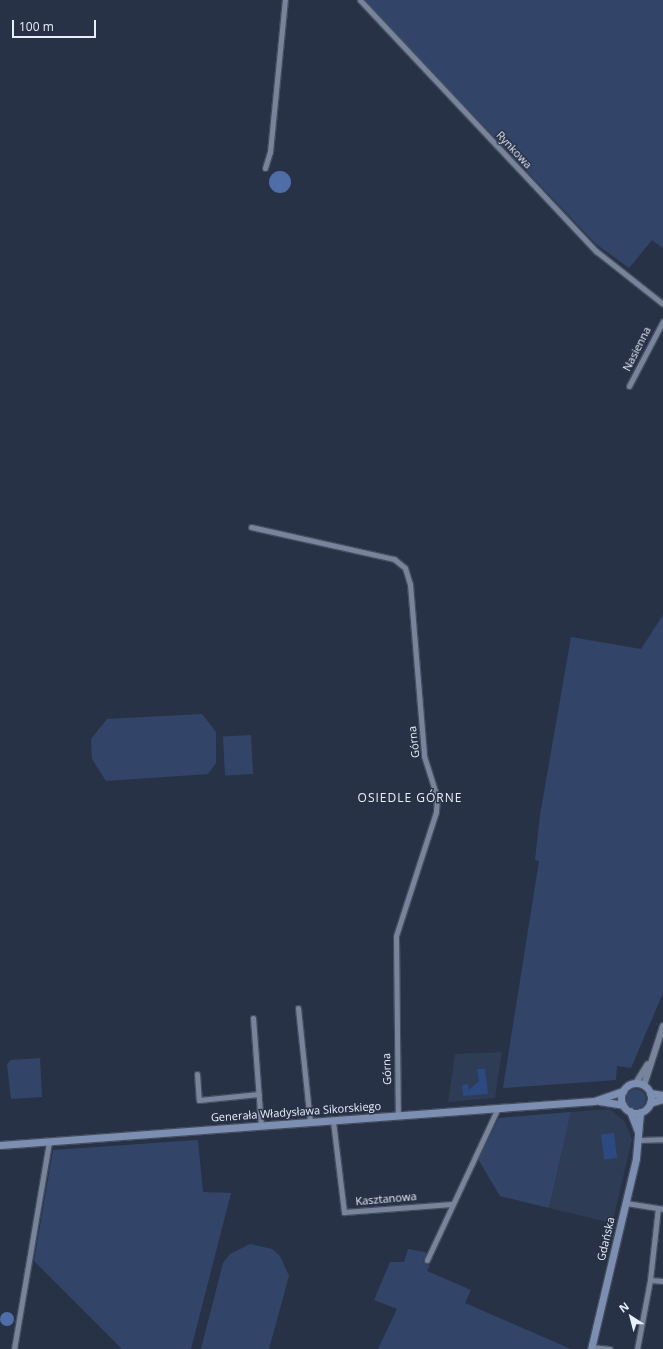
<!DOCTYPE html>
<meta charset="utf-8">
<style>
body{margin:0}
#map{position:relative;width:663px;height:1349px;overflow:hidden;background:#283246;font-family:"Open Sans",sans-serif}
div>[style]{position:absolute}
.built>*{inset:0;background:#2e3c55}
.green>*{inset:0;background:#324569;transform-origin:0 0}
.round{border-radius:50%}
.water>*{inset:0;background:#4f6da7}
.building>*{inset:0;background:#2d4981;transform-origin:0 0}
.roads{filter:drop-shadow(1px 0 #454d5e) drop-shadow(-1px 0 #454d5e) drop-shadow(0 1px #454d5e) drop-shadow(0 -1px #454d5e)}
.minor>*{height:5px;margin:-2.5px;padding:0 2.5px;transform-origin:2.5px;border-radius:2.5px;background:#77849b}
.tertiary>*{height:6px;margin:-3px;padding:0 3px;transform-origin:3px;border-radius:3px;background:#77849b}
.secondary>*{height:7px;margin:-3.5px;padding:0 3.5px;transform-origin:3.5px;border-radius:3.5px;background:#7c8fb2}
.secondary>.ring{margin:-3.5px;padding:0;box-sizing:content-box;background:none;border:7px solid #7c8fb2;border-radius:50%}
span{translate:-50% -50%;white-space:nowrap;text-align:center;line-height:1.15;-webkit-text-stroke:3px #283246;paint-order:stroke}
.street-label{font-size:11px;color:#e8effc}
.neighbourhood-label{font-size:12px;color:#e8effc;letter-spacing:1px}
.north{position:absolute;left:611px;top:1297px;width:40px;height:40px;-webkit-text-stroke:3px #283246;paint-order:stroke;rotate:324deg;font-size:11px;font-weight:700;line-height:16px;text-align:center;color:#e8effc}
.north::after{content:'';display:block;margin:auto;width:14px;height:18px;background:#e8effc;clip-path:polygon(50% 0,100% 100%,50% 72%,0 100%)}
.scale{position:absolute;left:12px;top:20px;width:84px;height:18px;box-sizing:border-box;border:2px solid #e8effc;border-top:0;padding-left:5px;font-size:12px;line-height:14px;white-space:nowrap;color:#e8effc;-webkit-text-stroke:3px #283246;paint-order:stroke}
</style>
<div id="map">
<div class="built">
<div style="clip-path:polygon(502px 1052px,495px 1098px,448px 1102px,455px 1054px)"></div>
<div style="clip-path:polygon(610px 1109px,625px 1122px,632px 1139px,613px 1220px,607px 1222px,549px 1208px,571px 1112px)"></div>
</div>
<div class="green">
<div style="clip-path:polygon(364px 0,663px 0,663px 248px,652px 240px,629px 268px,596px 244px)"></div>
<div style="clip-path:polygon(663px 615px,663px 993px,631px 1068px,617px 1066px,616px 1080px,503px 1088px,539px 861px,535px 860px,540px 815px,571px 637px,641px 649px)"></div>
<div style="clip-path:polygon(202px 714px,216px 732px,216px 763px,208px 774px,106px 781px,92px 759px,91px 739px,107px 719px)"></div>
<div style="left:251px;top:735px;width:39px;height:28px;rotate:87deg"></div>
<div style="clip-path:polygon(40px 1058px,42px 1097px,11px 1099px,7px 1064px,11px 1060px)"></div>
<div class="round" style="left:626px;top:1089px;width:20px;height:20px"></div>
<div style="clip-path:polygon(571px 1112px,549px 1208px,500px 1196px,478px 1159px,499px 1118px)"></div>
<div style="clip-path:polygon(198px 1140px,203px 1192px,231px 1193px,191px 1349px,122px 1349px,34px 1261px,53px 1150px)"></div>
<div style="clip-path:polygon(250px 1244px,272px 1249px,280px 1256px,289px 1276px,269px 1349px,201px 1349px,223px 1263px,230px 1254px)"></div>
<div style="clip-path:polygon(408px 1249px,425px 1252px,428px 1255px,423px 1262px,430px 1265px,427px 1271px,471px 1290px,465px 1303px,571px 1349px,378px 1349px,397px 1309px,374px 1300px,390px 1262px,404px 1262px)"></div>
</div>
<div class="water">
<div class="round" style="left:269px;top:171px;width:22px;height:22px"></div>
<div class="round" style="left:0;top:1312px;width:14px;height:14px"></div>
</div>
<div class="building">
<div style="clip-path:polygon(477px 1069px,485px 1069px,488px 1094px,463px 1096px,462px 1085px,468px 1084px,469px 1090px,479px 1081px)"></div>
<div style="left:614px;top:1133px;width:25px;height:13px;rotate:83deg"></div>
</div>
<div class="roads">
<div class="minor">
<div style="left:360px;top:0;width:345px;rotate:46.8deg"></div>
<div style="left:596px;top:251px;width:85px;rotate:38.3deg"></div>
<div style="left:265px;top:168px;width:17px;rotate:-73deg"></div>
<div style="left:270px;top:152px;width:153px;rotate:-84.4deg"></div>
<div style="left:629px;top:386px;width:73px;rotate:-62.4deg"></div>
<div style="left:251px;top:527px;width:147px;rotate:12.6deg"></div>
<div style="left:394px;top:559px;width:14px;rotate:39deg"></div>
<div style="left:405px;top:568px;width:17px;rotate:73deg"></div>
<div style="left:410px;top:584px;width:173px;rotate:85.3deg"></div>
<div style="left:424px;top:756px;width:43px;rotate:72.4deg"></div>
<div style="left:437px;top:797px;width:15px;rotate:94deg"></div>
<div style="left:436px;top:812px;width:130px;rotate:107.9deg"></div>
<div style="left:396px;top:936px;width:180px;rotate:89.4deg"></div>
<div style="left:298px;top:1008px;width:115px;rotate:84deg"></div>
<div style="left:253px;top:1018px;width:108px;rotate:85.8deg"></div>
<div style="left:197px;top:1074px;width:26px;rotate:86deg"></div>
<div style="left:199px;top:1100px;width:60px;rotate:-5.7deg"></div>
<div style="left:333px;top:1121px;width:92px;rotate:83.1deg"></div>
<div style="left:344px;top:1212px;width:108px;rotate:-4.2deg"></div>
<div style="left:638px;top:1140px;width:25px;rotate:-2deg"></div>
<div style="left:626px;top:1203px;width:37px;rotate:9deg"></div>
<div style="left:427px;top:1260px;width:168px;rotate:-65deg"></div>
<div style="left:650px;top:1280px;width:13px;rotate:4deg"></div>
<div style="left:591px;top:1347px;width:19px;rotate:6deg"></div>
<div style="left:14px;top:1349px;width:210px;rotate:-80.4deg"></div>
<div style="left:637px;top:1349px;width:70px;rotate:-79.3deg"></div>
<div style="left:650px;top:1280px;width:72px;rotate:-83.7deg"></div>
</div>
<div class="tertiary">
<div style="left:636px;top:1083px;width:22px;rotate:-58deg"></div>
<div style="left:644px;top:1085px;width:62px;rotate:-72.1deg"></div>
</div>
<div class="secondary">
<div class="ring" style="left:621px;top:1083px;width:23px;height:23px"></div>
<div style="left:650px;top:1093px;width:13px;rotate:9deg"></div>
<div style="left:599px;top:1101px;width:24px;rotate:9deg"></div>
<div style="left:650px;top:1103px;width:14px;rotate:-17deg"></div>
<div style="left:630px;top:1111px;width:22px;rotate:69deg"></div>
<div style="left:0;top:1145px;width:596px;rotate:-4.24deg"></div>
<div style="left:594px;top:1101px;width:31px;rotate:-19deg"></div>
<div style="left:591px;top:1349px;width:196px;rotate:-76.7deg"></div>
<div style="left:636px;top:1158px;width:46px;rotate:-85deg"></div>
</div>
</div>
<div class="street-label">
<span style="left:514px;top:150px;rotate:47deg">Rynkowa</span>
<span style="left:637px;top:349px;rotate:-63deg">Nasienna</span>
<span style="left:414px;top:742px;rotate:-97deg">Górna</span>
<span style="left:387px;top:1069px;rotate:-92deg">Górna</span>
<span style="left:296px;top:1112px;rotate:-4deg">Generała Władysława Sikorskiego</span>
<span style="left:386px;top:1199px;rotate:-5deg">Kasztanowa</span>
<span style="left:606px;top:1239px;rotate:-77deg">Gdańska</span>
</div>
<div class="neighbourhood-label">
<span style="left:410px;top:798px">OSIEDLE GÓRNE</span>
</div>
<div class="north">N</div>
<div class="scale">100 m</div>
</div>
